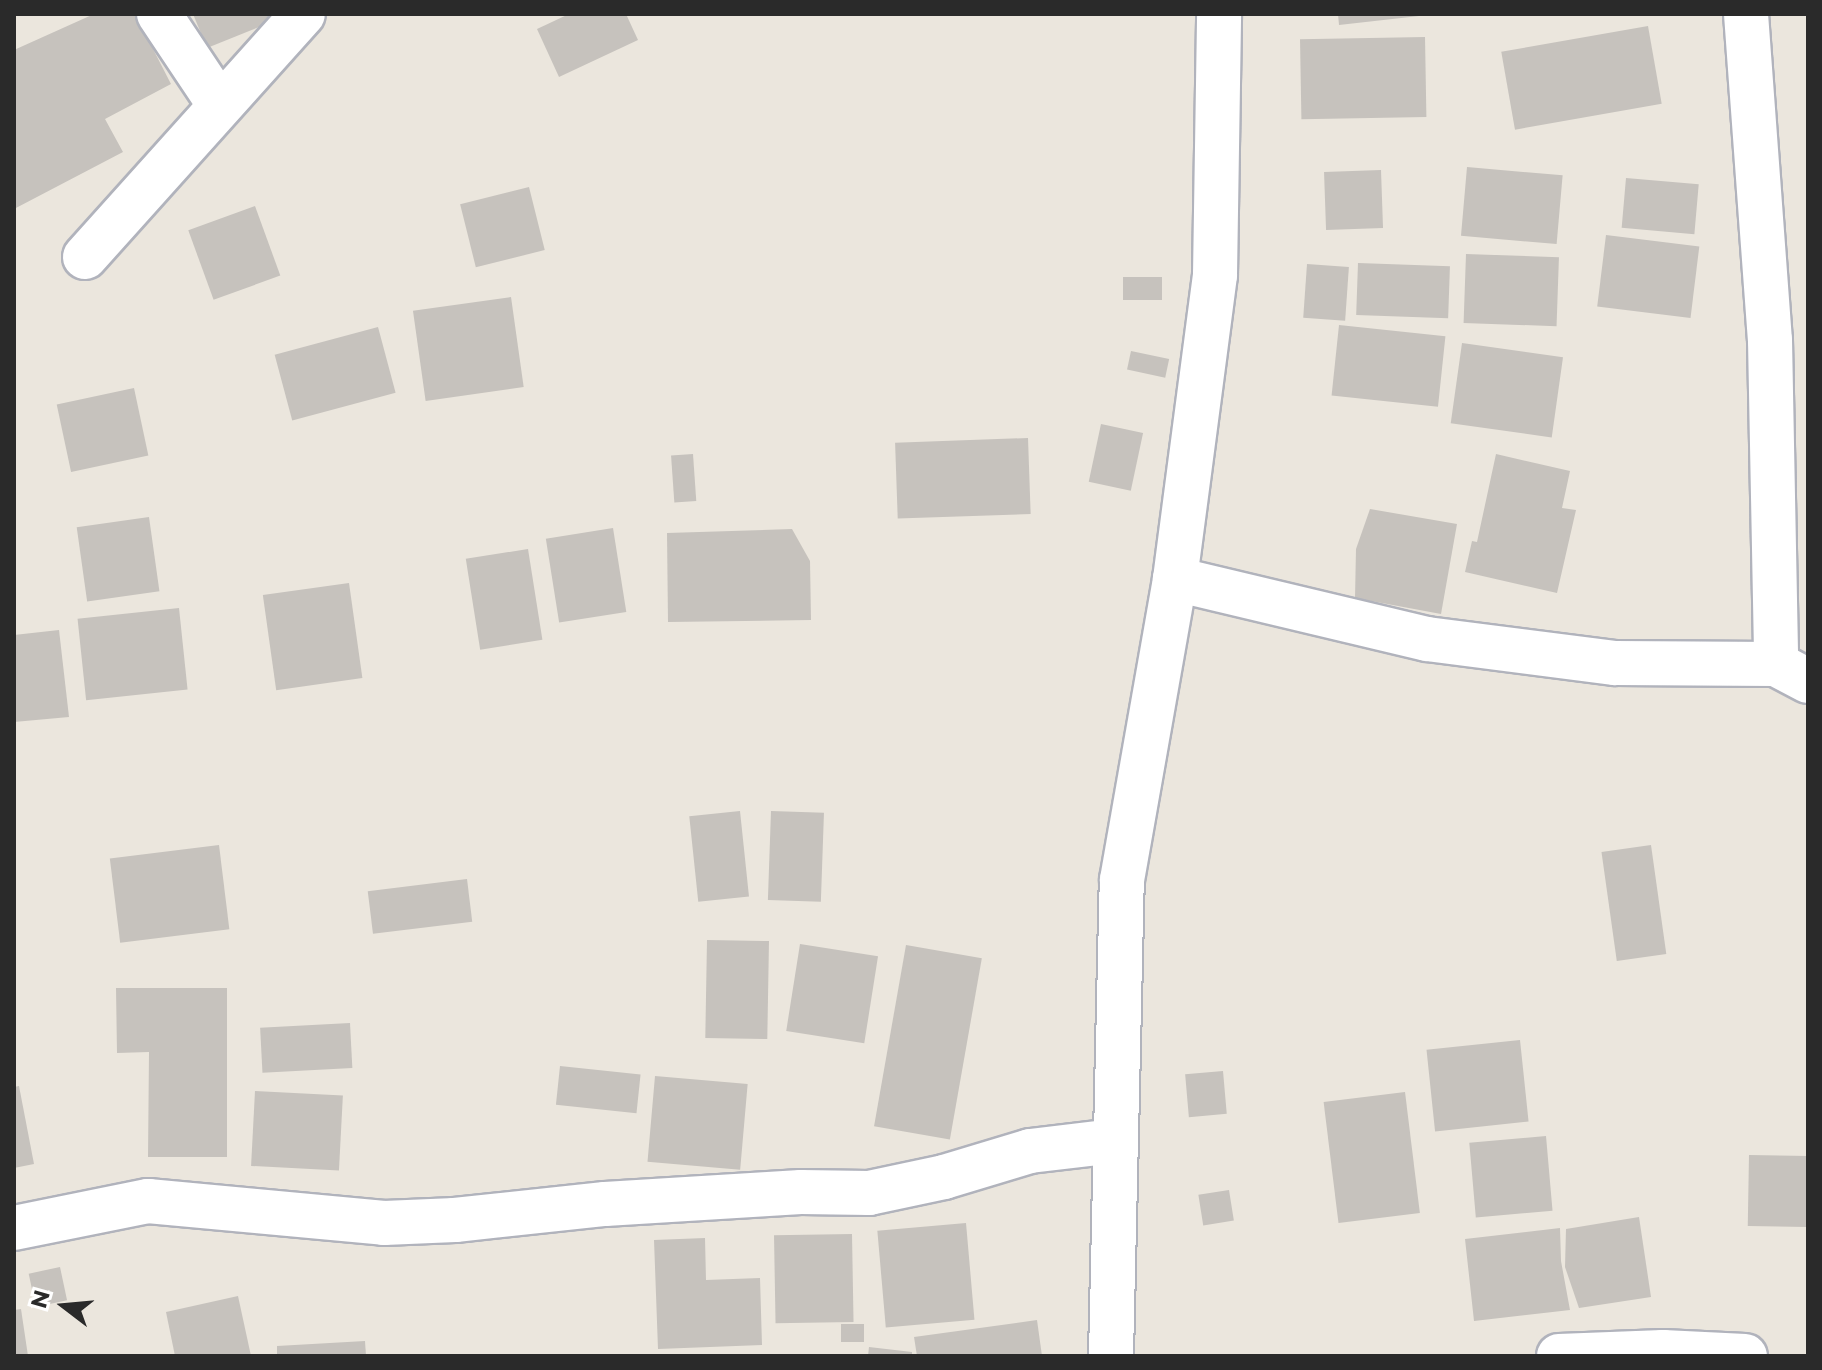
<!DOCTYPE html>
<style>
body{margin:0}
#map{position:relative;width:1822px;height:1370px;overflow:hidden;background:#ebe6dd;font-family:Montserrat,sans-serif}
div>[style]{position:absolute}
.building>*{inset:0;background:#c6c2bd;transform-origin:0 0}
.roads{filter:drop-shadow(2px 0 #b1b3bc) drop-shadow(-2px 0 #b1b3bc) drop-shadow(0 2px #b1b3bc) drop-shadow(0 -2px #b1b3bc)}
.minor>*{height:44px;margin:-22px;padding:0 22px;transform-origin:22px;border-radius:22px;background:#fff}
span{translate:-50% -50%;white-space:nowrap;text-align:center;line-height:1.15;-webkit-text-stroke:6px #fff;paint-order:stroke}
.frame{position:absolute;inset:0;border:16px solid #2a2a2a;pointer-events:none}
.north{position:absolute;left:24px;top:1266px;width:80px;height:80px;-webkit-text-stroke:6px #fff;paint-order:stroke;rotate:286deg;font-size:22px;font-weight:700;line-height:32px;text-align:center;color:#2a2a2a}
.north::after{content:'';display:block;margin:auto;width:28px;height:36px;background:#2a2a2a;clip-path:polygon(50% 0,100% 100%,50% 72%,0 100%)}
</style>
<div id="map">
<div class="building">
<div style="clip-path:polygon(94px 14px,135px 14px,171px 84px,105px 119px,123px 152px,14px 209px,14px 50px)"></div>
<div style="clip-path:polygon(193px 14px,280px 14px,281px 18px,207px 48px)"></div>
<div style="clip-path:polygon(569px 14px,626px 14px,638px 40px,559px 77px,537px 29px)"></div>
<div style="clip-path:polygon(1338px 14px,1419px 14px,1419px 16px,1339px 25px)"></div>
<div style="left:1648px;top:26px;width:79px;height:149px;rotate:80deg"></div>
<div style="left:1425px;top:37px;width:80px;height:125px;rotate:89deg"></div>
<div style="left:1467px;top:167px;width:96px;height:69px;rotate:5deg"></div>
<div style="left:1381px;top:170px;width:58px;height:57px;rotate:88deg"></div>
<div style="left:1626px;top:178px;width:73px;height:50px;rotate:5deg"></div>
<div style="left:529px;top:187px;width:65px;height:71px;rotate:76deg"></div>
<div style="left:255px;top:206px;width:74px;height:71px;rotate:70deg"></div>
<div style="left:1606px;top:235px;width:94px;height:72px;rotate:7deg"></div>
<div style="left:1466px;top:254px;width:93px;height:69px;rotate:2deg"></div>
<div style="left:1358px;top:263px;width:92px;height:52px;rotate:2deg"></div>
<div style="left:1307px;top:264px;width:42px;height:54px;rotate:4deg"></div>
<div style="left:1123px;top:277px;width:39px;height:23px"></div>
<div style="left:511px;top:297px;width:91px;height:99px;rotate:82deg"></div>
<div style="left:1339px;top:325px;width:107px;height:71px;rotate:6deg"></div>
<div style="left:378px;top:327px;width:68px;height:107px;rotate:75deg"></div>
<div style="left:1462px;top:343px;width:102px;height:81px;rotate:8deg"></div>
<div style="left:1131px;top:351px;width:39px;height:19px;rotate:12deg"></div>
<div style="left:134px;top:388px;width:69px;height:79px;rotate:78deg"></div>
<div style="left:1101px;top:424px;width:43px;height:59px;rotate:12deg"></div>
<div style="left:1028px;top:438px;width:76px;height:133px;rotate:88deg"></div>
<div style="left:693px;top:454px;width:47px;height:22px;rotate:86deg"></div>
<div style="clip-path:polygon(1496px 454px,1570px 471px,1562px 508px,1576px 510px,1557px 593px,1465px 572px,1472px 541px,1477px 542px)"></div>
<div style="clip-path:polygon(1370px 509px,1457px 524px,1441px 614px,1355px 598px,1356px 549px)"></div>
<div style="left:149px;top:517px;width:75px;height:73px;rotate:82deg"></div>
<div style="left:613px;top:528px;width:85px;height:68px;rotate:81deg"></div>
<div style="clip-path:polygon(792px 529px,810px 561px,811px 620px,668px 622px,667px 533px)"></div>
<div style="left:528px;top:549px;width:92px;height:63px;rotate:81deg"></div>
<div style="left:349px;top:583px;width:96px;height:87px;rotate:82deg"></div>
<div style="left:179px;top:608px;width:82px;height:102px;rotate:84deg"></div>
<div style="clip-path:polygon(59px 630px,69px 717px,14px 722px,14px 635px)"></div>
<div style="left:740px;top:811px;width:86px;height:51px;rotate:84deg"></div>
<div style="left:771px;top:811px;width:53px;height:89px;rotate:2deg"></div>
<div style="left:219px;top:845px;width:85px;height:110px;rotate:83deg"></div>
<div style="left:1651px;top:845px;width:110px;height:50px;rotate:82deg"></div>
<div style="left:467px;top:879px;width:43px;height:100px;rotate:83deg"></div>
<div style="left:707px;top:940px;width:62px;height:98px;rotate:1deg"></div>
<div style="left:800px;top:944px;width:79px;height:88px;rotate:9deg"></div>
<div style="left:906px;top:945px;width:77px;height:184px;rotate:10deg"></div>
<div style="clip-path:polygon(116px 988px,227px 988px,227px 1157px,148px 1157px,149px 1052px,117px 1053px)"></div>
<div style="left:350px;top:1023px;width:45px;height:90px;rotate:87deg"></div>
<div style="left:1520px;top:1040px;width:82px;height:94px;rotate:84deg"></div>
<div style="left:560px;top:1066px;width:81px;height:39px;rotate:6deg"></div>
<div style="left:1223px;top:1071px;width:43px;height:38px;rotate:85deg"></div>
<div style="left:655px;top:1076px;width:93px;height:86px;rotate:5deg"></div>
<div style="clip-path:polygon(19px 1086px,34px 1164px,14px 1168px,14px 1087px)"></div>
<div style="left:255px;top:1091px;width:88px;height:75px;rotate:3deg"></div>
<div style="left:1405px;top:1092px;width:122px;height:82px;rotate:83deg"></div>
<div style="left:1546px;top:1136px;width:75px;height:77px;rotate:85deg"></div>
<div style="left:1749px;top:1155px;width:59px;height:71px;rotate:1deg"></div>
<div style="left:1229px;top:1190px;width:31px;height:31px;rotate:81deg"></div>
<div style="clip-path:polygon(1639px 1217px,1651px 1297px,1579px 1308px,1565px 1267px,1566px 1229px)"></div>
<div style="left:966px;top:1223px;width:97px;height:89px;rotate:85deg"></div>
<div style="clip-path:polygon(1560px 1228px,1561px 1261px,1570px 1310px,1474px 1321px,1465px 1239px)"></div>
<div style="left:852px;top:1234px;width:88px;height:78px;rotate:89deg"></div>
<div style="clip-path:polygon(705px 1238px,706px 1280px,760px 1278px,762px 1345px,658px 1349px,654px 1240px)"></div>
<div style="left:60px;top:1267px;width:34px;height:32px;rotate:78deg"></div>
<div style="clip-path:polygon(238px 1296px,251px 1356px,175px 1356px,166px 1312px)"></div>
<div style="clip-path:polygon(21px 1309px,28px 1356px,14px 1356px,14px 1310px)"></div>
<div style="clip-path:polygon(1037px 1320px,1042px 1356px,917px 1356px,914px 1337px)"></div>
<div style="left:864px;top:1324px;width:18px;height:23px;rotate:90deg"></div>
<div style="clip-path:polygon(365px 1341px,366px 1356px,277px 1356px,277px 1346px)"></div>
<div style="clip-path:polygon(869px 1347px,912px 1352px,912px 1356px,868px 1356px)"></div>
</div>
<div class="roads">
<div class="minor">
<div style="left:159px;top:14px;width:108px;rotate:56.3deg"></div>
<div style="left:1746px;top:14px;width:327px;rotate:85.8deg"></div>
<div style="left:1770px;top:340px;width:324px;rotate:88.9deg"></div>
<div style="left:85px;top:257px;width:326px;rotate:-48.1deg"></div>
<div style="left:1175px;top:579px;width:259px;rotate:13.4deg"></div>
<div style="left:1427px;top:639px;width:190px;rotate:7.3deg"></div>
<div style="left:1615px;top:663px;width:161px;rotate:0.4deg"></div>
<div style="left:1776px;top:664px;width:36px;rotate:28deg"></div>
<div style="left:14px;top:1228px;width:137px;rotate:-11.4deg"></div>
<div style="left:148px;top:1201px;width:237px;rotate:5.3deg"></div>
<div style="left:384px;top:1223px;width:71px;rotate:-2.4deg"></div>
<div style="left:455px;top:1220px;width:151px;rotate:-6.1deg"></div>
<div style="left:605px;top:1204px;width:196px;rotate:-3.5deg"></div>
<div style="left:801px;top:1192px;width:68px;rotate:0.8deg"></div>
<div style="left:869px;top:1193px;width:77px;rotate:-12deg"></div>
<div style="left:944px;top:1177px;width:90px;rotate:-16.8deg"></div>
<div style="left:1030px;top:1151px;width:86px;rotate:-6.7deg"></div>
<div style="left:1111px;top:1356px;width:476px;rotate:-88.7deg"></div>
<div style="left:1122px;top:880px;width:306px;rotate:-80deg"></div>
<div style="left:1175px;top:579px;width:307px;rotate:-82.5deg"></div>
<div style="left:1215px;top:275px;width:261px;rotate:-89.1deg"></div>
<div style="left:1559px;top:1356px;width:104px;rotate:-2.2deg"></div>
<div style="left:1663px;top:1352px;width:82px;rotate:2.8deg"></div>
</div>
</div>
<div class="frame"></div>
<div class="north">N</div>
</div>
